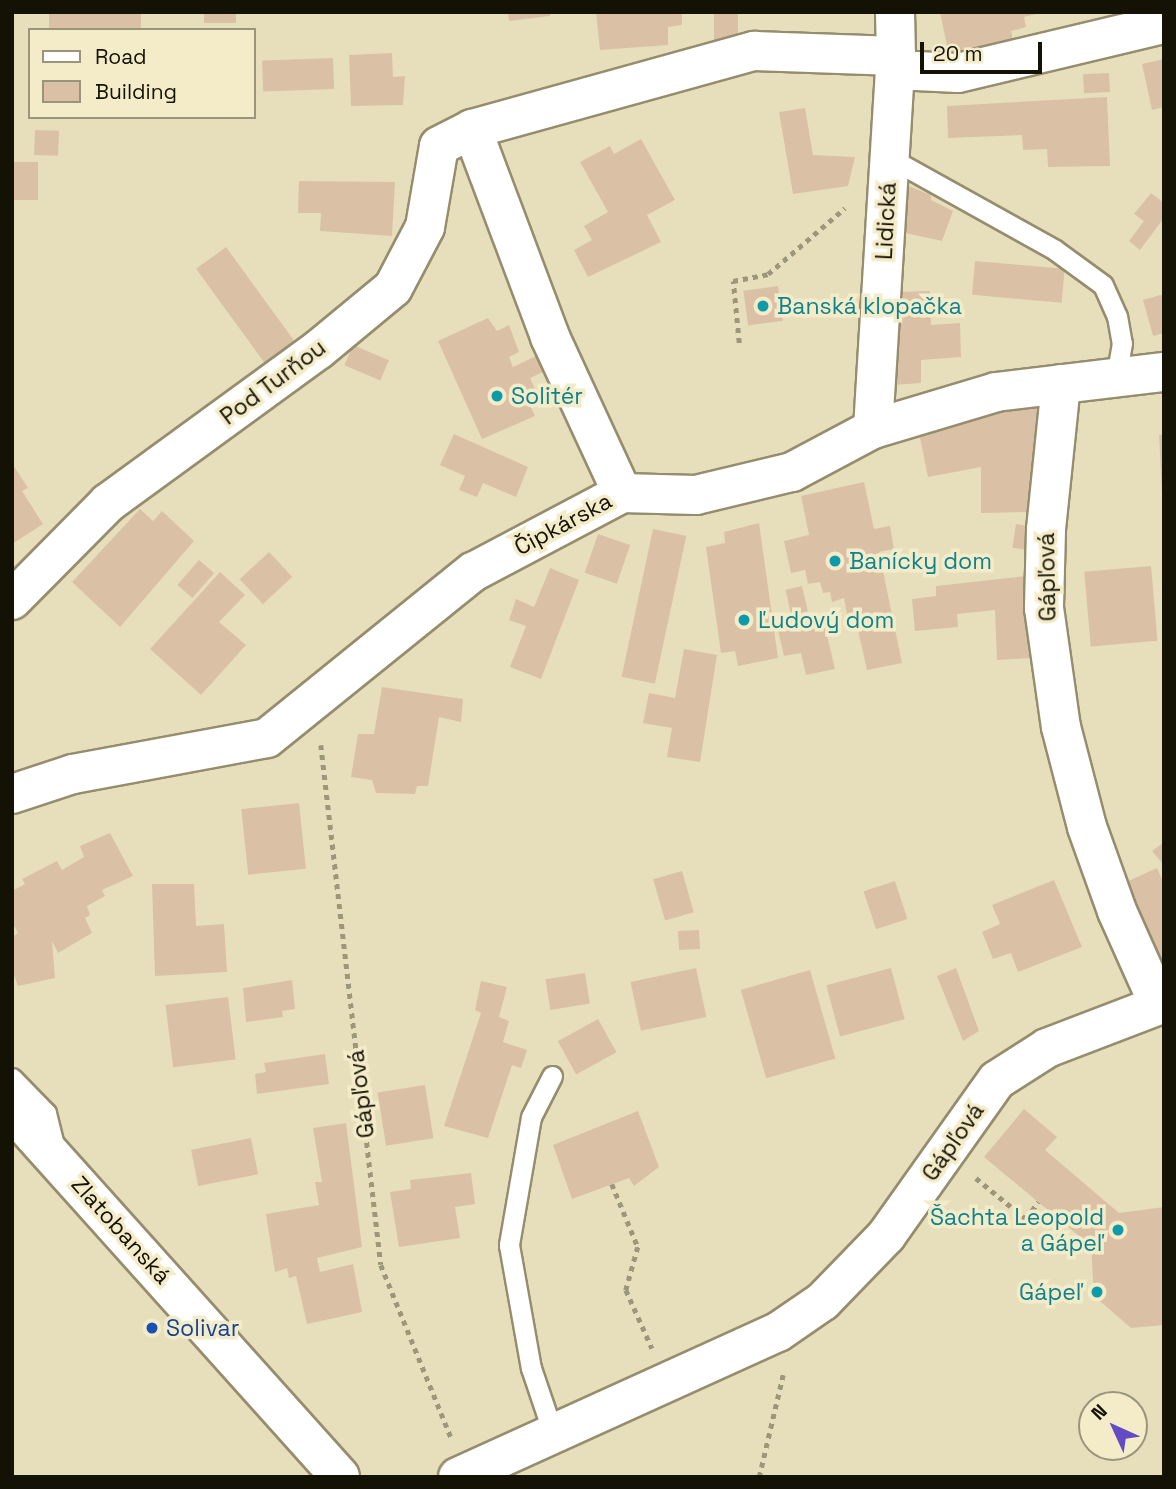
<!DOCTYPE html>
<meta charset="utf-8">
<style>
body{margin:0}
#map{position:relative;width:1176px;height:1489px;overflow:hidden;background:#e7dfbc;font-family:"Space Grotesk",sans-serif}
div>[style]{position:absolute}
.building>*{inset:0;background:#dac1a6;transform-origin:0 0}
.path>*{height:4.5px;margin-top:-2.25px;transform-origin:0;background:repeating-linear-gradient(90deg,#9c967b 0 5px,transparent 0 10px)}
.roads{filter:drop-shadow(2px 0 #958d6d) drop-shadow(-2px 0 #958d6d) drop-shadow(0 2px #958d6d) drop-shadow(0 -2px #958d6d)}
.service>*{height:19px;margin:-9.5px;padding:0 9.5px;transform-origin:9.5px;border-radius:9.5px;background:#fff}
.minor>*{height:38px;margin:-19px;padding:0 19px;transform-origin:19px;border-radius:19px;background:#fff}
.tertiary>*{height:38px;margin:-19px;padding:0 19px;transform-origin:19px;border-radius:19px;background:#fff}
.dots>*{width:19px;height:19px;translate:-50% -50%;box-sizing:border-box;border:4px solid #f4ecc9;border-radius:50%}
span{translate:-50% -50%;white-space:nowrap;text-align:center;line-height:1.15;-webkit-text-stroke:7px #f4ecc9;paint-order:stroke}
.street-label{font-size:23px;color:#141105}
.culture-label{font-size:23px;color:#0d838f}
.left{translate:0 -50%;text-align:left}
.right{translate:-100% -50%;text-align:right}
.transit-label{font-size:23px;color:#164399}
.frame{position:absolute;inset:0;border:14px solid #141105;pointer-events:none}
.legend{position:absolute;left:28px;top:28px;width:228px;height:91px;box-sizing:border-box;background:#f4ecc9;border:2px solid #9a947b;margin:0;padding:9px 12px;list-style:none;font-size:21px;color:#141105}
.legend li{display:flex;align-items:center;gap:14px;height:35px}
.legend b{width:35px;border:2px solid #9a947b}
.north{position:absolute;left:1078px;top:1391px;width:70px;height:70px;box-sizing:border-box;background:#f4ecc9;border:2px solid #9a947b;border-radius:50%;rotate:315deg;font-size:19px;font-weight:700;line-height:28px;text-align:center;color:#141105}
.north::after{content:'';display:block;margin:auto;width:24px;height:32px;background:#644bc4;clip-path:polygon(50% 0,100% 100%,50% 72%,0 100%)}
.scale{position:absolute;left:920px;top:42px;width:122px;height:32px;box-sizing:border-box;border:4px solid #141105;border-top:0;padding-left:9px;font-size:21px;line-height:24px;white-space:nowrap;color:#141105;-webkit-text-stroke:5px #f4ecc9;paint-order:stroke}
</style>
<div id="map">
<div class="building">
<div style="left:49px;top:12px;width:92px;height:18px"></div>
<div style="left:204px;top:12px;width:32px;height:11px"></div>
<div style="clip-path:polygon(508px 12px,550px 12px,550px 16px,509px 21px)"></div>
<div style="clip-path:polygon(596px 12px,682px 12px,682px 25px,668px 27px,668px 45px,600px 50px)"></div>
<div style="left:714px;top:12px;width:24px;height:29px"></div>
<div style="clip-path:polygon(940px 12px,1040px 12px,1040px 13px,1024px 17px,1026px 27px,1011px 31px,1015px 51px,951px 65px)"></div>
<div style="clip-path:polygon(392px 53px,393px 77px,405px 76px,403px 105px,351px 106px,349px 55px)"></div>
<div style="left:333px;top:58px;width:31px;height:71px;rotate:88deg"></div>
<div style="clip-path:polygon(1164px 59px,1164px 107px,1152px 110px,1142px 64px)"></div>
<div style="left:1109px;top:73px;width:19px;height:26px;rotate:87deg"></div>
<div style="clip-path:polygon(1107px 97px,1110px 166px,1048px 167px,1047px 149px,1023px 150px,1022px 135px,948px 138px,947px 106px)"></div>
<div style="clip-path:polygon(805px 108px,813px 155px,855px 157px,848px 186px,793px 194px,779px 112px)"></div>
<div style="left:35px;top:130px;width:24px;height:25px;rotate:2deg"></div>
<div style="clip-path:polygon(641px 139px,675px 200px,647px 215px,661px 242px,588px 277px,574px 250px,592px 240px,584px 226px,608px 212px,580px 162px,610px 146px,614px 154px)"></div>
<div style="left:12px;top:162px;width:26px;height:38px"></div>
<div style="clip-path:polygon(299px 181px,395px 182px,392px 236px,320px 231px,321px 213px,298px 213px)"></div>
<div style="clip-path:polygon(899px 182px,931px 195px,931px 200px,953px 211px,942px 241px,896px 231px)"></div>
<div style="clip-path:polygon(1151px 193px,1164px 203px,1164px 218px,1140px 250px,1129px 241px,1144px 221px,1134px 214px)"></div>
<div style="left:226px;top:247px;width:120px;height:37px;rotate:54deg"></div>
<div style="left:975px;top:261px;width:90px;height:34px;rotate:5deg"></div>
<div style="left:778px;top:286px;width:35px;height:35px;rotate:82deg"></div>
<div style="clip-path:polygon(930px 291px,931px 325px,960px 323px,961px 357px,921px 360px,921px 383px,894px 385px,896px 292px)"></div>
<div style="clip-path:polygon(1164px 294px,1164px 333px,1153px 336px,1143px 300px)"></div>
<div style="clip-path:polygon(488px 318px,497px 331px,509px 325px,519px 352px,509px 357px,513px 367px,536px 356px,543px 372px,530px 378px,537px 394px,527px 398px,535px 416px,482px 439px,438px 341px)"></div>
<div style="left:353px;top:345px;width:39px;height:22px;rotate:23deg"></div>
<div style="clip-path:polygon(1037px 403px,1045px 452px,1033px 455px,1033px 512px,981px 513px,981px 467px,928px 477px,918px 428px)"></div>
<div style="clip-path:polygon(454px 434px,528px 467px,516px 497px,483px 483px,477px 497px,459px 490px,465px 476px,440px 465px)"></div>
<div style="clip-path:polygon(1164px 434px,1164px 494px,1162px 494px,1159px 435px)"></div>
<div style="clip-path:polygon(12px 463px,28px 488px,22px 491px,43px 524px,12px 544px)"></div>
<div style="clip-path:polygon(864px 482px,874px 529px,890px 526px,894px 549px,879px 552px,902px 663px,867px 670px,855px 617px,848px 619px,844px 598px,832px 602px,830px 592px,823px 593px,820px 582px,808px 584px,805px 570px,791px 573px,784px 541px,809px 535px,801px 496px)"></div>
<div style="clip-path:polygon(140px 509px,153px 521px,162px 511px,194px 541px,120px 627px,72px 582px)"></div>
<div style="clip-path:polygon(759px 523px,778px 658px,738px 666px,735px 651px,721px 653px,706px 547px,725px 543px,724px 532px)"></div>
<div style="left:1016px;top:524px;width:19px;height:24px;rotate:9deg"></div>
<div style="left:653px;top:529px;width:34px;height:151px;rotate:12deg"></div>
<div style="left:598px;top:534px;width:34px;height:41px;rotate:19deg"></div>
<div style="left:269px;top:552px;width:34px;height:40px;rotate:47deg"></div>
<div style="left:199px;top:560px;width:20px;height:33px;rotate:41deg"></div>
<div style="left:1151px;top:566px;width:75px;height:67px;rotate:85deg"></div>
<div style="clip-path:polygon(550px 568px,579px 580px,541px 679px,510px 667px,526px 626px,509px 620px,516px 599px,534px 607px)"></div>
<div style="clip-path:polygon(220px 572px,245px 595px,219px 622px,246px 645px,201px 695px,150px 649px)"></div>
<div style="clip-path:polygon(1026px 576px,1032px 658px,997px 660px,995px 610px,957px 614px,958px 627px,915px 631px,912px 599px,936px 596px,936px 586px)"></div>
<div style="left:802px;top:586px;width:26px;height:17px;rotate:77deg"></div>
<div style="clip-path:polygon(822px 614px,835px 669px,806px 675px,801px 653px,784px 656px,777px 626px)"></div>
<div style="clip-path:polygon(684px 649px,717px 655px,700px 762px,667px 757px,672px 728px,643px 723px,649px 693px,675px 698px)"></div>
<div style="clip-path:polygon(382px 687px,463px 699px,461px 722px,439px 717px,428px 786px,417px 786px,415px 794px,376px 793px,372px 780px,351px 777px,358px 734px,374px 734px)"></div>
<div style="left:299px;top:803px;width:66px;height:58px;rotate:84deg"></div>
<div style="clip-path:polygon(110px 833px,133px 876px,102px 890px,105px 896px,87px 906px,90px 915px,85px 918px,92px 933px,58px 953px,52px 941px,55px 978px,18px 986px,12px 970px,12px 937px,18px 933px,12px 922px,12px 891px,25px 884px,22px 879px,57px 861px,62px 870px,84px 857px,80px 846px)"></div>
<div style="clip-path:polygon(1164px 842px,1164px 862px,1162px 863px,1152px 851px)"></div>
<div style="clip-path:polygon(1157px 868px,1164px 884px,1164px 974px,1122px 884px)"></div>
<div style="left:682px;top:871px;width:43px;height:30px;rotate:74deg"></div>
<div style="clip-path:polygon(1054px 880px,1082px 947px,1018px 972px,1011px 953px,993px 959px,982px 932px,1000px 924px,992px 905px)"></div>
<div style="left:895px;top:881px;width:40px;height:33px;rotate:72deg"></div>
<div style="clip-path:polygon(152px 884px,194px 884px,196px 926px,224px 924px,227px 972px,155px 976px)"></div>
<div style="left:699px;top:930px;width:19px;height:21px;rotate:87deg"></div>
<div style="left:696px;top:968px;width:50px;height:67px;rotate:78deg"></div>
<div style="left:891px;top:968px;width:53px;height:67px;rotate:75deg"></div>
<div style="clip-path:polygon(956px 968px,979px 1031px,963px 1041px,937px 976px)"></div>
<div style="left:810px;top:970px;width:92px;height:72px;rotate:74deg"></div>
<div style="left:585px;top:973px;width:31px;height:40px;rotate:81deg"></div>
<div style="clip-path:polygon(292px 980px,295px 1009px,282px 1011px,283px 1017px,246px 1022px,243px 988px)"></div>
<div style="clip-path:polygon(481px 981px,507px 987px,499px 1017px,509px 1021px,503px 1042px,527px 1050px,521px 1068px,512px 1065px,488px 1138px,444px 1126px,481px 1013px,475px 1010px)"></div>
<div style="left:228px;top:997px;width:63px;height:63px;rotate:83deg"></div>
<div style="left:598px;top:1019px;width:38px;height:46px;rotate:61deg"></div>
<div style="clip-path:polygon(325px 1054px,329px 1084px,257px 1094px,255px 1074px,266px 1072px,264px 1063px)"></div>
<div style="left:425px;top:1085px;width:54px;height:48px;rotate:81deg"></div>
<div style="clip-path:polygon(1024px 1109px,1057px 1137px,1045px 1150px,1119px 1213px,1164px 1207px,1164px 1325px,1131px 1328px,1094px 1296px,1091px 1246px,984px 1157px)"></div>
<div style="clip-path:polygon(638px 1111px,659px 1167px,634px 1186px,629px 1178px,572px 1199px,553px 1145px)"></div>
<div style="clip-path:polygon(346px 1123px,362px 1247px,317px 1258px,320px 1272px,353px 1264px,362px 1312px,307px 1324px,296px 1276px,289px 1278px,287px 1268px,275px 1272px,266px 1214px,319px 1205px,315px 1182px,322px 1182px,313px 1128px)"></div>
<div style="left:251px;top:1138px;width:37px;height:61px;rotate:79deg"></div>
<div style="clip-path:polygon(471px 1173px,475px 1204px,455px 1207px,460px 1238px,399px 1247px,390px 1192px,411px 1189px,410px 1180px)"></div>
</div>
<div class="path">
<div style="left:739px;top:343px;width:62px;rotate:-95.5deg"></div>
<div style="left:733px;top:281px;width:36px;rotate:-11deg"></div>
<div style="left:768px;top:274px;width:101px;rotate:-40.6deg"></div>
<div style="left:321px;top:745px;width:523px;rotate:83.42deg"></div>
<div style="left:381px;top:1265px;width:186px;rotate:67.9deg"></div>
<div style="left:976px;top:1178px;width:65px;rotate:39.4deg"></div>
<div style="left:1026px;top:1219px;width:21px;rotate:-55deg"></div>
<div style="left:612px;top:1184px;width:68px;rotate:67.6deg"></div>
<div style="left:638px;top:1247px;width:45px;rotate:105.6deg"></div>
<div style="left:626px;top:1290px;width:64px;rotate:65.9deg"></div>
<div style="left:759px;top:1477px;width:105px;rotate:-76.8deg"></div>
</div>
<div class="roads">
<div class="service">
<div style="left:890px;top:158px;width:189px;rotate:29.1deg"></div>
<div style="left:1055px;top:250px;width:59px;rotate:36.1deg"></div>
<div style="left:1103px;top:285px;width:34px;rotate:66deg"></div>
<div style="left:1117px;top:316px;width:27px;rotate:80deg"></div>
<div style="left:1122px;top:343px;width:36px;rotate:100deg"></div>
<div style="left:552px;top:1076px;width:46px;rotate:117.1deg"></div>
<div style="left:531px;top:1117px;width:130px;rotate:99.8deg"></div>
<div style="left:509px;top:1245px;width:125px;rotate:79.9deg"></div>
<div style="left:531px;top:1368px;width:69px;rotate:71.3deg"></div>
<div style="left:12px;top:1078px;width:49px;rotate:45.8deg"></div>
<div style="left:46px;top:1113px;width:34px;rotate:76deg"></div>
</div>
<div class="minor">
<div style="left:895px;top:70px;width:63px;rotate:2.7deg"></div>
<div style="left:958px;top:73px;width:212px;rotate:-13.4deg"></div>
<div style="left:472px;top:129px;width:222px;rotate:69.4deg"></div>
<div style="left:550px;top:337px;width:172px;rotate:65.2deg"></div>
<div style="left:1061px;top:384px;width:147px;rotate:95.9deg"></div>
<div style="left:1046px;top:530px;width:78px;rotate:91.5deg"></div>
<div style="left:1044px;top:608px;width:120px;rotate:81.9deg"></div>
<div style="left:1061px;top:727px;width:103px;rotate:75.4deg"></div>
<div style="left:1087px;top:827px;width:89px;rotate:70.3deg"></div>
<div style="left:1117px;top:911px;width:103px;rotate:65.9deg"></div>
<div style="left:873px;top:429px;width:374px;rotate:-86.5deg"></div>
<div style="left:896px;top:56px;width:44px;rotate:-91.3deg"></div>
<div style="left:12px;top:600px;width:136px;rotate:-45.3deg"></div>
<div style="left:108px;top:503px;width:260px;rotate:-36.1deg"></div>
<div style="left:318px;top:350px;width:97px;rotate:-39.6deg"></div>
<div style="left:393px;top:288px;width:69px;rotate:-62.3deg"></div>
<div style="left:425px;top:227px;width:82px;rotate:-80.2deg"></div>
<div style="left:439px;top:146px;width:37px;rotate:-27deg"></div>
<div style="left:472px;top:129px;width:293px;rotate:-15.5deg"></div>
<div style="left:754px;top:51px;width:142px;rotate:2deg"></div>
<div style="left:12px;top:794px;width:64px;rotate:-18.2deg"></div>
<div style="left:73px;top:774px;width:197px;rotate:-10.5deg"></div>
<div style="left:267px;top:738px;width:265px;rotate:-38.9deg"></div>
<div style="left:473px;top:572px;width:169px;rotate:-27.9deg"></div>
<div style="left:622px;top:493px;width:74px;rotate:1.5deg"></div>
<div style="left:696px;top:495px;width:99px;rotate:-13.5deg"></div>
<div style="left:792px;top:472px;width:92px;rotate:-28deg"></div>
<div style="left:873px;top:429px;width:128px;rotate:-16.7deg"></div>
<div style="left:996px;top:392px;width:169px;rotate:-6.8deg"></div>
<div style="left:458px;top:1477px;width:351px;rotate:-24.4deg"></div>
<div style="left:778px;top:1332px;width:55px;rotate:-34.6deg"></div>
<div style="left:823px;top:1301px;width:91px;rotate:-45.9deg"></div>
<div style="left:886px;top:1236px;width:191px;rotate:-54.6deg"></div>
<div style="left:997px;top:1080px;width:59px;rotate:-32.6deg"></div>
<div style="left:1047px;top:1048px;width:125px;rotate:-21deg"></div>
</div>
<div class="tertiary">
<div style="left:12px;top:1111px;width:491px;rotate:48.1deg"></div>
</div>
</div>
<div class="dots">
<div style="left:763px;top:306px;background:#0f9aa8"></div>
<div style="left:497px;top:396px;background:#0f9aa8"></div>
<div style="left:835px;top:561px;background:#0f9aa8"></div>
<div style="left:744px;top:620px;background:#0f9aa8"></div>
<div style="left:1118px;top:1230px;background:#0f9aa8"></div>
<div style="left:1097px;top:1292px;background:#0f9aa8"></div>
<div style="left:152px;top:1328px;background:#1a4fb4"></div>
</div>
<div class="street-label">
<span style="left:886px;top:221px;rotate:-87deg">Lidická</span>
<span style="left:273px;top:382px;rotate:-37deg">Pod Turňou</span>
<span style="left:563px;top:524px;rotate:-28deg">Čipkárska</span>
<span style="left:1047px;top:577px;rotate:-91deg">Gápľová</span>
<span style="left:361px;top:1094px;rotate:-97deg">Gápľová</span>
<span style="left:953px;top:1142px;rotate:-55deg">Gápľová</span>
<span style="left:121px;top:1230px;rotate:48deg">Zlatobanská</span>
</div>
<div class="culture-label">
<span class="left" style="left:777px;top:306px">Banská klopačka</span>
<span class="left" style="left:511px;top:396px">Solitér</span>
<span class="left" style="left:849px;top:561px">Banícky dom</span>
<span class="left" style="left:758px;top:620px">Ľudový dom</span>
<span class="right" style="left:1104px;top:1230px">Šachta Leopold<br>a Gápeľ</span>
<span class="right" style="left:1083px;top:1292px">Gápeľ</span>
</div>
<div class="transit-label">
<span class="left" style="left:166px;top:1328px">Solivar</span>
</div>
<div class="frame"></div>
<ul class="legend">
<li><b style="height:9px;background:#fff"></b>Road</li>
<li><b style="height:19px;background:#dac1a6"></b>Building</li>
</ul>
<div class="north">N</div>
<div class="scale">20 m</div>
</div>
